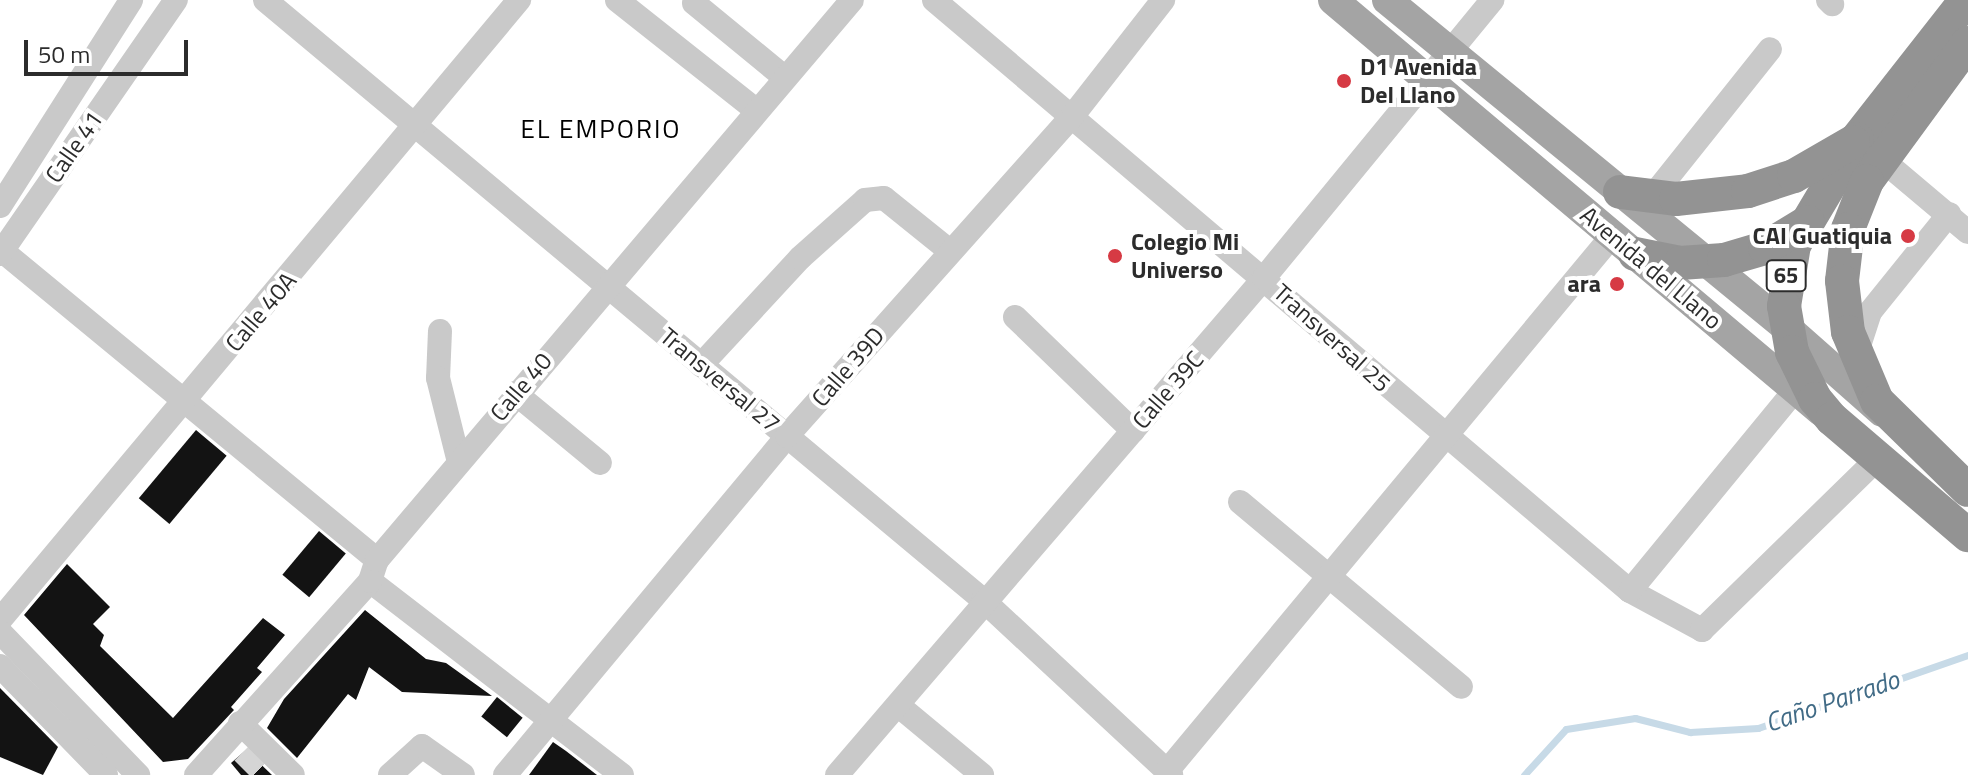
<!DOCTYPE html>
<meta charset="utf-8">
<style>
body{margin:0}
#map{position:relative;width:1968px;height:775px;overflow:hidden;background:#fff;font-family:"Titillium Web",sans-serif}
div>[style]{position:absolute}
.stream>*{height:7px;margin:-3.5px;padding:0 3.5px;transform-origin:3.5px;border-radius:3.5px;background:#c7dae7}
.building>*{inset:0;background:#131313;transform-origin:0 0}
.minor-tunnel>*{height:24px;margin-top:-12px;transform-origin:0;background:repeating-linear-gradient(90deg,#d5d5d5 0 24px,transparent 0 36px)}
.minor>*{height:24px;margin:-12px;padding:0 12px;transform-origin:12px;border-radius:12px;background:#c9c9c9}
.major>*{height:30px;margin:-15px;padding:0 15px;transform-origin:15px;border-radius:15px;background:#a4a4a4}
.highway>*{height:34px;margin:-17px;padding:0 17px;transform-origin:17px;border-radius:17px;background:#939393}
.dots>*{width:22px;height:22px;translate:-50% -50%;box-sizing:border-box;border:4px solid #fff;border-radius:50%}
span{translate:-50% -50%;white-space:nowrap;text-align:center;line-height:1.15;-webkit-text-stroke:8px #fff;paint-order:stroke}
.shield-label span{padding:2px 6px;background:#fff;border:2px solid;border-radius:6px;-webkit-text-stroke-width:0}
.shield-label{font-size:22px;color:#2c2c2c;font-weight:700}
.poi-label{font-size:24px;color:#2c2c2c;font-weight:700}
.left{translate:0 -50%;text-align:left}
.right{translate:-100% -50%;text-align:right}
.street-label{font-size:24px;color:#2c2c2c}
.neighbourhood-label{font-size:26px;color:#000;letter-spacing:2px}
.water-label{font-size:26px;color:#416b86;font-style:italic}
.scale{position:absolute;left:24px;top:40px;width:164px;height:36px;box-sizing:border-box;border:4px solid #2c2c2c;border-top:0;padding-left:10px;font-size:24px;line-height:28px;white-space:nowrap;color:#2c2c2c;-webkit-text-stroke:6px #fff;paint-order:stroke}
</style>
<div id="map">
<div class="stream">
<div style="left:1524px;top:775px;width:62px;rotate:-47.6deg"></div>
<div style="left:1566px;top:729px;width:70px;rotate:-9.1deg"></div>
<div style="left:1635px;top:718px;width:57px;rotate:14.3deg"></div>
<div style="left:1690px;top:732px;width:68px;rotate:-3.4deg"></div>
<div style="left:1758px;top:728px;width:222px;rotate:-19.2deg"></div>
</div>
<div class="building">
<div style="left:196px;top:430px;width:40px;height:89px;rotate:40deg"></div>
<div style="left:319px;top:531px;width:35px;height:57px;rotate:40deg"></div>
<div style="clip-path:polygon(67px 564px,110px 607px,93px 624px,104px 635px,100px 646px,173px 718px,263px 618px,285px 635px,257px 668px,262px 672px,231px 707px,234px 710px,188px 759px,163px 762px,24px 615px)"></div>
<div style="clip-path:polygon(365px 610px,426px 659px,446px 663px,492px 696px,402px 692px,369px 667px,356px 700px,348px 694px,297px 758px,267px 728px,284px 699px)"></div>
<div style="clip-path:polygon(0 688px,58px 747px,43px 775px,0 757px)"></div>
<div style="left:497px;top:697px;width:33px;height:25px;rotate:39deg"></div>
<div style="clip-path:polygon(553px 742px,566px 751px,597px 775px,529px 775px)"></div>
<div style="clip-path:polygon(246px 750px,272px 775px,241px 775px,231px 763px)"></div>
</div>
<div class="minor-tunnel">
<div style="left:243px;top:752px;width:33px;rotate:45deg"></div>
</div>
<div class="minor">
<div style="left:265px;top:0;width:936px;rotate:39.88deg"></div>
<div style="left:983px;top:600px;width:257px;rotate:42.9deg"></div>
<div style="left:617px;top:0;width:177px;rotate:38.4deg"></div>
<div style="left:934px;top:0;width:913px;rotate:40.34deg"></div>
<div style="left:1630px;top:591px;width:82px;rotate:28.4deg"></div>
<div style="left:1702px;top:630px;width:245px;rotate:-44.3deg"></div>
<div style="left:1828px;top:0;width:6px;rotate:45deg"></div>
<div style="left:694px;top:3px;width:117px;rotate:39.4deg"></div>
<div style="left:1880px;top:158px;width:115px;rotate:40.1deg"></div>
<div style="left:1652px;top:197px;width:189px;rotate:-51.4deg"></div>
<div style="left:0;top:206px;width:244px;rotate:-57.5deg"></div>
<div style="left:0;top:249px;width:489px;rotate:39.5deg"></div>
<div style="left:0;top:254px;width:309px;rotate:-55.3deg"></div>
<div style="left:1015px;top:317px;width:164px;rotate:44deg"></div>
<div style="left:440px;top:331px;width:47px;rotate:92.4deg"></div>
<div style="left:438px;top:378px;width:87px;rotate:76deg"></div>
<div style="left:1856px;top:355px;width:45px;rotate:-72deg"></div>
<div style="left:1870px;top:312px;width:126px;rotate:-51.1deg"></div>
<div style="left:701px;top:365px;width:146px;rotate:-47.2deg"></div>
<div style="left:800px;top:258px;width:87px;rotate:-41.7deg"></div>
<div style="left:865px;top:200px;width:19px;rotate:-6deg"></div>
<div style="left:884px;top:198px;width:85px;rotate:38.8deg"></div>
<div style="left:515px;top:393px;width:110px;rotate:39.5deg"></div>
<div style="left:1240px;top:502px;width:288px;rotate:39.9deg"></div>
<div style="left:370px;top:581px;width:318px;rotate:37.6deg"></div>
<div style="left:1630px;top:591px;width:260px;rotate:-50.6deg"></div>
<div style="left:0;top:620px;width:809px;rotate:-50.07deg"></div>
<div style="left:0;top:632px;width:199px;rotate:46deg"></div>
<div style="left:0;top:666px;width:152px;rotate:45.8deg"></div>
<div style="left:899px;top:706px;width:108px;rotate:39.7deg"></div>
<div style="left:240px;top:723px;width:74px;rotate:44.5deg"></div>
<div style="left:1168px;top:770px;width:694px;rotate:-50.26deg"></div>
<div style="left:196px;top:775px;width:261px;rotate:-48.1deg"></div>
<div style="left:370px;top:581px;width:22px;rotate:-72deg"></div>
<div style="left:377px;top:560px;width:734px;rotate:-49.69deg"></div>
<div style="left:390px;top:775px;width:43px;rotate:-42.2deg"></div>
<div style="left:422px;top:746px;width:50px;rotate:35.3deg"></div>
<div style="left:505px;top:775px;width:441px;rotate:-50.2deg"></div>
<div style="left:787px;top:436px;width:431px;rotate:-48.3deg"></div>
<div style="left:1074px;top:114px;width:145px;rotate:-52deg"></div>
<div style="left:837px;top:775px;width:655px;rotate:-49.33deg"></div>
<div style="left:1264px;top:278px;width:360px;rotate:-50.6deg"></div>
</div>
<div class="major">
<div style="left:1333px;top:0;width:638px;rotate:40.1deg"></div>
<div style="left:1387px;top:0;width:516px;rotate:39.34deg"></div>
<div style="left:1786px;top:327px;width:128px;rotate:41.5deg"></div>
</div>
<div class="highway">
<div style="left:1966px;top:0;width:177px;rotate:128.1deg"></div>
<div style="left:1857px;top:139px;width:123px;rotate:120.7deg"></div>
<div style="left:1794px;top:245px;width:62px;rotate:99.3deg"></div>
<div style="left:1784px;top:306px;width:47px;rotate:80.1deg"></div>
<div style="left:1792px;top:352px;width:52px;rotate:63.9deg"></div>
<div style="left:1815px;top:399px;width:26px;rotate:50deg"></div>
<div style="left:1832px;top:419px;width:179px;rotate:40.5deg"></div>
<div style="left:1968px;top:43px;width:171px;rotate:126.2deg"></div>
<div style="left:1867px;top:181px;width:52px;rotate:111.6deg"></div>
<div style="left:1848px;top:229px;width:52px;rotate:96.6deg"></div>
<div style="left:1842px;top:281px;width:51px;rotate:83.3deg"></div>
<div style="left:1848px;top:332px;width:75px;rotate:67.2deg"></div>
<div style="left:1877px;top:401px;width:127px;rotate:44.4deg"></div>
<div style="left:1620px;top:192px;width:56px;rotate:7.1deg"></div>
<div style="left:1676px;top:199px;width:72px;rotate:-6.3deg"></div>
<div style="left:1748px;top:191px;width:48px;rotate:-18.1deg"></div>
<div style="left:1794px;top:176px;width:68px;rotate:-30deg"></div>
<div style="left:1635px;top:254px;width:46px;rotate:11.3deg"></div>
<div style="left:1680px;top:263px;width:44px;rotate:-3.9deg"></div>
<div style="left:1724px;top:260px;width:43px;rotate:-16.3deg"></div>
<div style="left:1765px;top:248px;width:50px;rotate:-31.2deg"></div>
</div>
<div class="dots">
<div style="left:1344px;top:81px;background:#d63a44"></div>
<div style="left:1908px;top:236px;background:#d63a44"></div>
<div style="left:1115px;top:256px;background:#d63a44"></div>
<div style="left:1617px;top:284px;background:#d63a44"></div>
</div>
<div class="shield-label">
<span style="left:1786px;top:276px">65</span>
</div>
<div class="poi-label">
<span class="left" style="left:1360px;top:81px">D1 Avenida<br>Del Llano</span>
<span class="right" style="left:1892px;top:236px">CAI Guatiquia</span>
<span class="left" style="left:1131px;top:256px">Colegio Mi<br>Universo</span>
<span class="right" style="left:1601px;top:284px">ara</span>
</div>
<div class="street-label">
<span style="left:74px;top:147px;rotate:-55deg">Calle 41</span>
<span style="left:1651px;top:268px;rotate:40deg">Avenida del Llano</span>
<span style="left:261px;top:312px;rotate:-50deg">Calle 40A</span>
<span style="left:1332px;top:338px;rotate:42deg">Transversal 25</span>
<span style="left:848px;top:367px;rotate:-49deg">Calle 39D</span>
<span style="left:720px;top:380px;rotate:40deg">Transversal 27</span>
<span style="left:521px;top:387px;rotate:-50deg">Calle 40</span>
<span style="left:1168px;top:390px;rotate:-49deg">Calle 39C</span>
</div>
<div class="neighbourhood-label">
<span style="left:601px;top:129px">EL EMPORIO</span>
</div>
<div class="water-label">
<span style="left:1832px;top:701px;rotate:-19deg">Caño Parrado</span>
</div>
<div class="scale">50 m</div>
</div>
